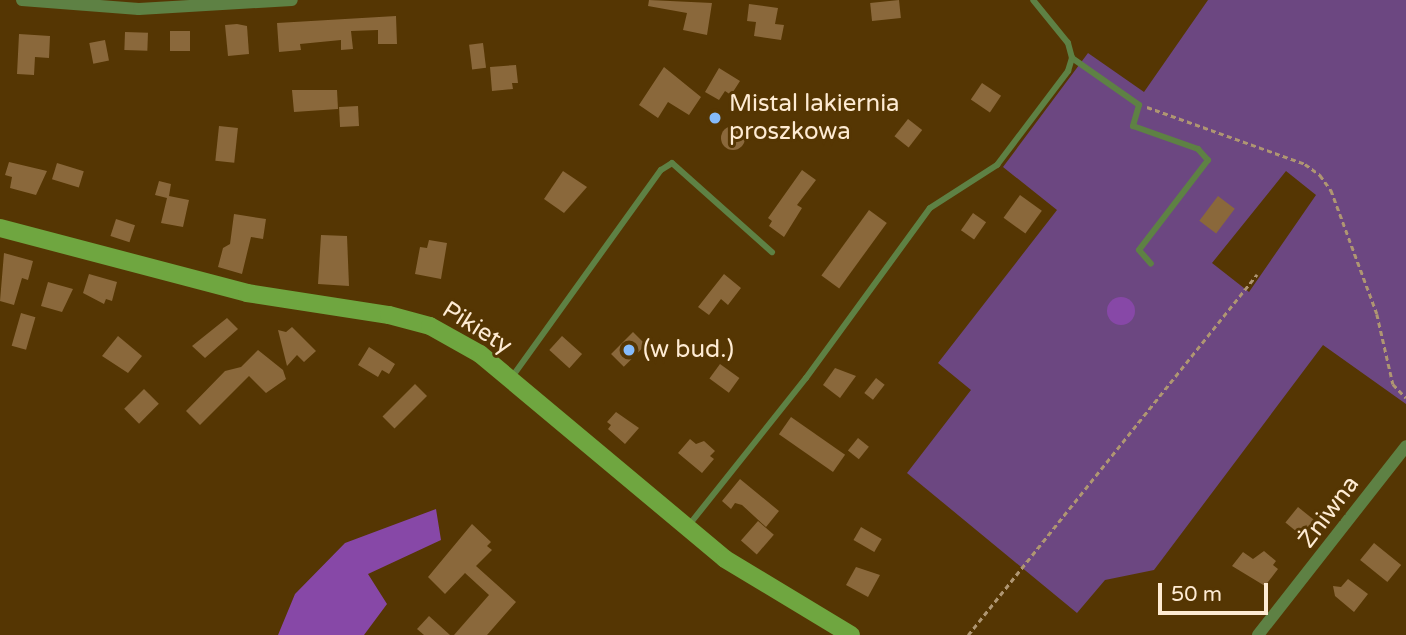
<!DOCTYPE html>
<meta charset="utf-8">
<style>
body{margin:0}
#map{position:relative;width:1406px;height:635px;overflow:hidden;background:#553603;font-family:"Varela Round",sans-serif}
div>[style]{position:absolute}
.green>*{inset:0;background:#6c4781}
.forest>*{inset:0;background:#8748a7}
.round{border-radius:50%}
.building>*{inset:0;background:#8a683b;transform-origin:0 0}
.path>*{height:2.5px;margin-top:-1.25px;transform-origin:0;background:repeating-linear-gradient(90deg,#af9672 0 5px,transparent 0 8.5px)}
.lane>*{height:6px;margin:-3px;padding:0 3px;transform-origin:3px;border-radius:3px;background:#5e8144}
.street>*{height:12px;margin:-6px;padding:0 6px;transform-origin:6px;border-radius:6px;background:#5e8144}
.secondary>*{height:18px;margin:-9px;padding:0 9px;transform-origin:9px;border-radius:9px;background:#6fa640}
.dots>*{width:19px;height:19px;translate:-50% -50%;box-sizing:border-box;border:4px solid #553603;border-radius:50%}
span{translate:-50% -50%;white-space:nowrap;text-align:center;line-height:1.15;-webkit-text-stroke:6px #553603;paint-order:stroke}
.poi-label{font-size:24px;color:#feebd3}
.left{translate:0 -50%;text-align:left}
.street-label{font-size:24px;color:#feebd3}
.scale{position:absolute;left:1158px;top:583px;width:110px;height:32px;box-sizing:border-box;border:4px solid #feebd3;border-top:0;padding-left:9px;font-size:21px;line-height:24px;white-space:nowrap;color:#feebd3;-webkit-text-stroke:5px #553603;paint-order:stroke}
</style>
<div id="map">
<div class="green">
<div style="clip-path:polygon(evenodd,1208px 0,1406px 0,1406px 404px,1323px 345px,1154px 570px,1105px 580px,1077px 613px,907px 473px,971px 390px,938px 363px,1057px 210px,1003px 167px,1088px 53px,1144px 92px,1208px 0,1286px 171px,1316px 195px,1249px 292px,1212px 263px,1286px 171px)"></div>
</div>
<div class="forest">
<div class="round" style="left:1107px;top:297px;width:28px;height:28px"></div>
<div style="clip-path:polygon(436px 509px,441px 540px,368px 574px,387px 604px,364px 635px,278px 635px,295px 594px,345px 543px)"></div>
</div>
<div class="building">
<div style="clip-path:polygon(649px 0,712px 3px,707px 35px,683px 30px,687px 13px,648px 6px)"></div>
<div style="left:899px;top:0;width:18px;height:29px;rotate:84deg"></div>
<div style="clip-path:polygon(749px 4px,778px 8px,775px 24px,784px 25px,781px 40px,754px 36px,756px 22px,747px 21px)"></div>
<div style="clip-path:polygon(396px 16px,397px 44px,378px 44px,378px 30px,351px 31px,353px 49px,341px 50px,341px 40px,300px 44px,301px 50px,279px 52px,277px 23px)"></div>
<div style="clip-path:polygon(237px 24px,247px 26px,249px 54px,228px 56px,225px 25px)"></div>
<div style="left:170px;top:31px;width:20px;height:20px"></div>
<div style="left:125px;top:32px;width:23px;height:18px;rotate:2deg"></div>
<div style="clip-path:polygon(19px 34px,50px 36px,49px 58px,35px 57px,34px 75px,17px 74px)"></div>
<div style="left:105px;top:40px;width:21px;height:16px;rotate:79deg"></div>
<div style="left:483px;top:43px;width:25px;height:14px;rotate:83deg"></div>
<div style="clip-path:polygon(516px 65px,518px 83px,512px 83px,513px 89px,492px 91px,490px 67px)"></div>
<div style="clip-path:polygon(664px 67px,701px 97px,689px 115px,668px 102px,658px 118px,639px 105px)"></div>
<div style="clip-path:polygon(719px 68px,740px 81px,731px 95px,725px 91px,719px 100px,705px 92px)"></div>
<div style="left:982px;top:83px;width:23px;height:20px;rotate:34deg"></div>
<div style="clip-path:polygon(292px 90px,337px 90px,338px 109px,294px 112px)"></div>
<div style="left:358px;top:106px;width:20px;height:19px;rotate:87deg"></div>
<div style="left:908px;top:119px;width:18px;height:22px;rotate:38deg"></div>
<div class="round" style="left:721px;top:126px;width:24px;height:24px"></div>
<div style="left:219px;top:126px;width:19px;height:35px;rotate:6deg"></div>
<div style="clip-path:polygon(9px 162px,47px 171px,36px 195px,10px 188px,12px 177px,5px 175px)"></div>
<div style="left:57px;top:163px;width:28px;height:17px;rotate:17deg"></div>
<div style="clip-path:polygon(802px 170px,816px 180px,797px 205px,802px 208px,784px 237px,769px 226px,772px 221px,768px 218px)"></div>
<div style="clip-path:polygon(563px 171px,587px 187px,564px 213px,544px 199px)"></div>
<div style="clip-path:polygon(159px 181px,171px 184px,169px 196px,189px 200px,183px 227px,161px 223px,167px 198px,155px 195px)"></div>
<div style="left:1020px;top:195px;width:27px;height:28px;rotate:36deg"></div>
<div style="left:1218px;top:196px;width:21px;height:31px;rotate:37deg"></div>
<div style="left:869px;top:210px;width:22px;height:81px;rotate:36deg"></div>
<div style="left:973px;top:213px;width:16px;height:21px;rotate:35deg"></div>
<div style="clip-path:polygon(234px 214px,266px 219px,263px 239px,251px 237px,242px 274px,218px 267px,223px 248px,230px 244px)"></div>
<div style="left:116px;top:219px;width:20px;height:18px;rotate:18deg"></div>
<div style="clip-path:polygon(321px 235px,347px 236px,349px 286px,318px 284px)"></div>
<div style="clip-path:polygon(429px 240px,447px 243px,441px 279px,415px 274px,420px 247px,427px 248px)"></div>
<div style="clip-path:polygon(4px 253px,33px 261px,28px 280px,22px 278px,14px 305px,0 301px)"></div>
<div style="clip-path:polygon(89px 274px,117px 282px,112px 301px,106px 299px,104px 304px,83px 293px)"></div>
<div style="clip-path:polygon(724px 274px,741px 288px,728px 305px,721px 299px,709px 315px,698px 307px)"></div>
<div style="clip-path:polygon(48px 282px,73px 289px,62px 312px,41px 306px)"></div>
<div style="left:21px;top:313px;width:15px;height:34px;rotate:16deg"></div>
<div style="clip-path:polygon(227px 318px,238px 329px,205px 358px,192px 346px)"></div>
<div style="clip-path:polygon(292px 327px,316px 351px,304px 362px,297px 355px,287px 366px,278px 330px,286px 332px)"></div>
<div style="left:633px;top:332px;width:18px;height:31px;rotate:45deg"></div>
<div style="clip-path:polygon(118px 336px,142px 356px,128px 373px,102px 356px)"></div>
<div style="left:562px;top:336px;width:27px;height:19px;rotate:42deg"></div>
<div style="clip-path:polygon(369px 347px,395px 364px,389px 374px,382px 370px,378px 377px,358px 365px)"></div>
<div style="clip-path:polygon(258px 350px,283px 370px,286px 379px,266px 393px,249px 376px,200px 425px,186px 411px,225px 371px,241px 367px)"></div>
<div style="left:720px;top:364px;width:24px;height:18px;rotate:36deg"></div>
<div style="clip-path:polygon(835px 368px,856px 376px,840px 398px,823px 385px)"></div>
<div style="left:876px;top:378px;width:11px;height:19px;rotate:38deg"></div>
<div style="left:415px;top:384px;width:17px;height:46px;rotate:45deg"></div>
<div style="left:144px;top:389px;width:21px;height:28px;rotate:45deg"></div>
<div style="clip-path:polygon(616px 412px,639px 428px,625px 444px,608px 429px,611px 425px,607px 422px)"></div>
<div style="left:791px;top:417px;width:66px;height:21px;rotate:35deg"></div>
<div style="left:858px;top:438px;width:14px;height:16px;rotate:39deg"></div>
<div style="clip-path:polygon(690px 439px,696px 444px,704px 441px,715px 451px,710px 456px,714px 459px,702px 473px,678px 453px)"></div>
<div style="clip-path:polygon(740px 479px,779px 511px,766px 527px,742px 505px,735px 503px,731px 509px,722px 501px)"></div>
<div style="left:1298px;top:507px;width:22px;height:20px;rotate:39deg"></div>
<div style="left:758px;top:521px;width:21px;height:26px;rotate:41deg"></div>
<div style="clip-path:polygon(472px 524px,491px 542px,487px 546px,492px 550px,476px 566px,516px 602px,487px 635px,454px 635px,489px 595px,465px 573px,445px 594px,428px 577px)"></div>
<div style="left:861px;top:527px;width:24px;height:15px;rotate:30deg"></div>
<div style="left:1374px;top:543px;width:35px;height:22px;rotate:39deg"></div>
<div style="clip-path:polygon(1264px 551px,1276px 561px,1273px 565px,1278px 569px,1265px 586px,1232px 566px,1243px 552px,1253px 559px)"></div>
<div style="clip-path:polygon(856px 567px,880px 575px,868px 597px,846px 585px)"></div>
<div style="clip-path:polygon(1348px 579px,1368px 594px,1354px 612px,1335px 596px,1333px 586px,1341px 587px)"></div>
<div style="clip-path:polygon(429px 616px,450px 635px,424px 635px,417px 629px)"></div>
</div>
<div class="path">
<div style="left:1147px;top:107px;width:168px;rotate:19.8deg"></div>
<div style="left:1305px;top:164px;width:19px;rotate:36deg"></div>
<div style="left:1320px;top:175px;width:19px;rotate:54deg"></div>
<div style="left:1331px;top:190px;width:132px;rotate:69.6deg"></div>
<div style="left:1377px;top:314px;width:72px;rotate:77.1deg"></div>
<div style="left:1393px;top:384px;width:19px;rotate:47deg"></div>
<div style="left:968px;top:635px;width:462px;rotate:-51.3deg"></div>
</div>
<div class="lane">
<div style="left:1072px;top:58px;width:82px;rotate:35deg"></div>
<div style="left:1139px;top:105px;width:22px;rotate:106deg"></div>
<div style="left:1133px;top:126px;width:69px;rotate:19.5deg"></div>
<div style="left:1198px;top:149px;width:15px;rotate:48deg"></div>
<div style="left:1208px;top:160px;width:113px;rotate:127.5deg"></div>
<div style="left:1139px;top:250px;width:18px;rotate:49deg"></div>
<div style="left:512px;top:377px;width:255px;rotate:-54.3deg"></div>
<div style="left:661px;top:170px;width:13px;rotate:-32deg"></div>
<div style="left:672px;top:163px;width:134px;rotate:41.7deg"></div>
<div style="left:689px;top:525px;width:188px;rotate:-51.5deg"></div>
<div style="left:806px;top:378px;width:210px;rotate:-53.9deg"></div>
<div style="left:930px;top:208px;width:80px;rotate:-32.7deg"></div>
<div style="left:997px;top:165px;width:118px;rotate:-52.9deg"></div>
<div style="left:1068px;top:71px;width:14px;rotate:-73deg"></div>
<div style="left:1072px;top:58px;width:16px;rotate:-105deg"></div>
<div style="left:1068px;top:43px;width:55px;rotate:-129.1deg"></div>
</div>
<div class="street">
<div style="left:22px;top:0;width:117px;rotate:4.4deg"></div>
<div style="left:139px;top:9px;width:153px;rotate:-3.4deg"></div>
<div style="left:1258px;top:635px;width:240px;rotate:-51.9deg"></div>
</div>
<div class="secondary">
<div style="left:0;top:228px;width:255px;rotate:14.7deg"></div>
<div style="left:247px;top:293px;width:144px;rotate:8.8deg"></div>
<div style="left:389px;top:315px;width:42px;rotate:15deg"></div>
<div style="left:430px;top:326px;width:57px;rotate:29.2deg"></div>
<div style="left:480px;top:354px;width:319px;rotate:39.9deg"></div>
<div style="left:725px;top:559px;width:147px;rotate:31.1deg"></div>
</div>
<div class="dots">
<div style="left:715px;top:118px;background:#85bbfb"></div>
<div style="left:629px;top:350px;background:#85bbfb"></div>
</div>
<div class="poi-label">
<span class="left" style="left:729px;top:118px">Mistal lakiernia<br>proszkowa</span>
<span class="left" style="left:643px;top:350px">(w bud.)</span>
</div>
<div class="street-label">
<span style="left:477px;top:328px;rotate:32deg">Pikiety</span>
<span style="left:1329px;top:512px;rotate:-53deg">Żniwna</span>
</div>
<div class="scale">50 m</div>
</div>
